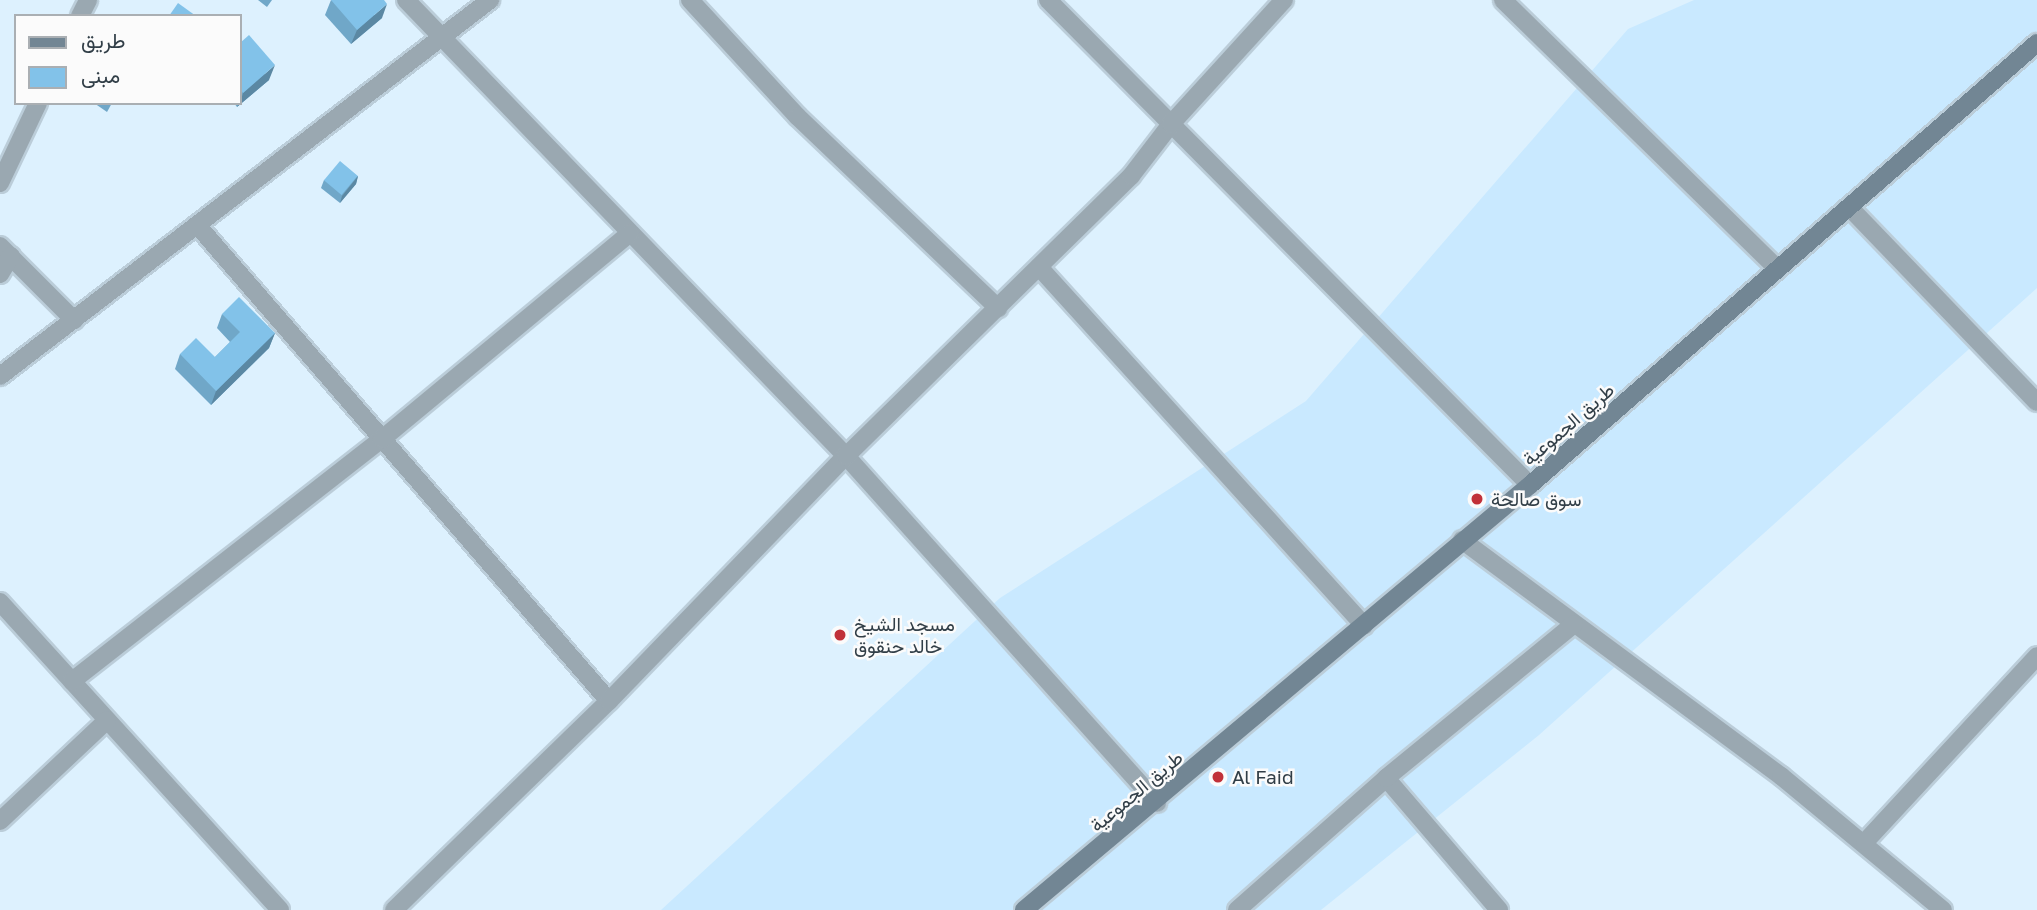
<!DOCTYPE html>
<meta charset="utf-8">
<style>
body{margin:0}
#map{position:relative;width:2037px;height:910px;overflow:hidden;background:#ddf1fe;font-family:"Golos Text",Vazirmatn,sans-serif}
div>[style]{position:absolute}
.built>*{inset:0;background:#c9e9ff}
.roads{filter:drop-shadow(2px 0 #bbcdd9) drop-shadow(-2px 0 #bbcdd9) drop-shadow(0 2px #bbcdd9) drop-shadow(0 -2px #bbcdd9)}
.minor>*{height:18px;margin:-9px;padding:0 9px;transform-origin:9px;border-radius:9px;background:#9aa8b1}
.secondary>*{height:18px;margin:-9px;padding:0 9px;transform-origin:9px;border-radius:9px;background:#728694}
.wall>*{inset:0;background:#70a7c8}
.shaded-wall>*{inset:0;background:#5b88a3}
.building>*{inset:0;background:#82c2e9;transform-origin:0 0}
.dots>*{width:19px;height:19px;translate:-50% -50%;box-sizing:border-box;border:4px solid #fbfbfb;border-radius:50%}
span{translate:-50% -50%;white-space:nowrap;text-align:center;line-height:1.15;-webkit-text-stroke:5px #fbfbfb;paint-order:stroke}
.street-label{font-size:19px;color:#313e47}
.poi-label{font-size:19px;color:#313e47}
.left{translate:0 -50%;text-align:left}
.legend{position:absolute;left:14px;top:14px;width:228px;height:91px;box-sizing:border-box;background:#fbfbfb;border:2px solid #aaafb3;margin:0;padding:9px 12px;list-style:none;font-size:21px;color:#313e47}
.legend li{display:flex;align-items:center;gap:14px;height:35px}
.legend b{width:35px;border:2px solid #aaafb3}
</style>
<div id="map">
<div class="built">
<div style="clip-path:polygon(1694px 0,2037px 0,2037px 288px,1539px 735px,1321px 910px,661px 910px,1000px 598px,1306px 401px,1628px 29px)"></div>
</div>
<div class="roads">
<div class="minor">
<div style="left:406px;top:0;width:634px;rotate:46.02deg"></div>
<div style="left:846px;top:456px;width:466px;rotate:48.1deg"></div>
<div style="left:690px;top:0;width:159px;rotate:47.3deg"></div>
<div style="left:798px;top:117px;width:277px;rotate:43.7deg"></div>
<div style="left:1048px;top:0;width:684px;rotate:45.18deg"></div>
<div style="left:1503px;top:0;width:383px;rotate:44.4deg"></div>
<div style="left:80px;top:16px;width:18px;rotate:-63deg"></div>
<div style="left:0;top:183px;width:89px;rotate:-64.6deg"></div>
<div style="left:1850px;top:208px;width:269px;rotate:46.1deg"></div>
<div style="left:198px;top:226px;width:628px;rotate:49.13deg"></div>
<div style="left:0;top:246px;width:105px;rotate:45deg"></div>
<div style="left:1039px;top:267px;width:484px;rotate:47.8deg"></div>
<div style="left:0;top:274px;width:21px;rotate:-59deg"></div>
<div style="left:0;top:376px;width:618px;rotate:-37.5deg"></div>
<div style="left:1462px;top:540px;width:397px;rotate:36.5deg"></div>
<div style="left:1781px;top:776px;width:210px;rotate:39.6deg"></div>
<div style="left:0;top:602px;width:416px;rotate:47.7deg"></div>
<div style="left:72px;top:681px;width:393px;rotate:-38deg"></div>
<div style="left:382px;top:439px;width:322px;rotate:-39.7deg"></div>
<div style="left:1386px;top:778px;width:174px;rotate:49.4deg"></div>
<div style="left:0;top:821px;width:147px;rotate:-43.3deg"></div>
<div style="left:1865px;top:842px;width:253px;rotate:-47.2deg"></div>
<div style="left:394px;top:910px;width:300px;rotate:-44.2deg"></div>
<div style="left:609px;top:701px;width:341px;rotate:-46deg"></div>
<div style="left:846px;top:456px;width:400px;rotate:-44.5deg"></div>
<div style="left:1131px;top:176px;width:66px;rotate:-52.4deg"></div>
<div style="left:1171px;top:124px;width:168px;rotate:-47.7deg"></div>
<div style="left:1237px;top:910px;width:199px;rotate:-41.5deg"></div>
<div style="left:1386px;top:778px;width:243px;rotate:-39.3deg"></div>
</div>
<div class="secondary">
<div style="left:1024px;top:910px;width:661px;rotate:-40.03deg"></div>
<div style="left:1530px;top:485px;width:673px;rotate:-41.08deg"></div>
</div>
</div>
<div class="wall">
<div style="clip-path:polygon(258px 0,272px 0,267px 7px)"></div>
<div style="clip-path:polygon(331px 0,382px 18px,351px 44px,325px 15px)"></div>
<div style="clip-path:polygon(240px 43px,269px 80px,237px 107px,234px 103px,240px 103px)"></div>
<div style="clip-path:polygon(94px 103px,112px 103px,107px 112px)"></div>
<div style="clip-path:polygon(358px 176px,356px 184px,340px 203px,321px 188px,324px 180px)"></div>
<div style="clip-path:polygon(222px 314px,275px 333px,269px 348px,211px 405px,175px 369px,180px 354px,215px 357px,230px 342px,217px 328px)"></div>
</div>
<div class="shaded-wall">
<div style="clip-path:polygon(387px 4px,382px 18px,351px 44px,357px 30px)"></div>
<div style="clip-path:polygon(275px 65px,269px 80px,237px 107px,239px 103px,240px 103px,243px 93px)"></div>
<div style="clip-path:polygon(358px 176px,356px 184px,340px 203px,342px 196px)"></div>
<div style="clip-path:polygon(275px 333px,269px 348px,211px 405px,216px 391px)"></div>
</div>
<div class="building">
<div style="clip-path:polygon(331px 0,384px 0,387px 4px,357px 30px)"></div>
<div style="clip-path:polygon(178px 3px,196px 16px,169px 16px)"></div>
<div style="clip-path:polygon(249px 35px,275px 65px,243px 93px,240px 89px,240px 43px)"></div>
<div style="left:340px;top:161px;width:23px;height:25px;rotate:40deg"></div>
<div style="clip-path:polygon(239px 297px,275px 333px,216px 391px,180px 354px,196px 338px,215px 357px,240px 332px,222px 314px)"></div>
</div>
<div class="dots">
<div style="left:1477px;top:499px;background:#c13139"></div>
<div style="left:840px;top:635px;background:#c13139"></div>
<div style="left:1218px;top:777px;background:#c13139"></div>
</div>
<div class="street-label">
<span style="left:1568px;top:424px;rotate:-41deg">طريق الجموعية</span>
<span style="left:1136px;top:791px;rotate:-40deg">طريق الجموعية</span>
</div>
<div class="poi-label">
<span class="left" style="left:1491px;top:499px">سوق صالحة</span>
<span class="left" style="left:854px;top:635px">مسجد الشيخ<br>خالد حنقوق</span>
<span class="left" style="left:1232px;top:777px">Al Faid</span>
</div>
<ul class="legend">
<li><b style="height:9px;background:#728694"></b>طريق</li>
<li><b style="height:19px;background:#82c2e9"></b>مبنى</li>
</ul>
</div>
